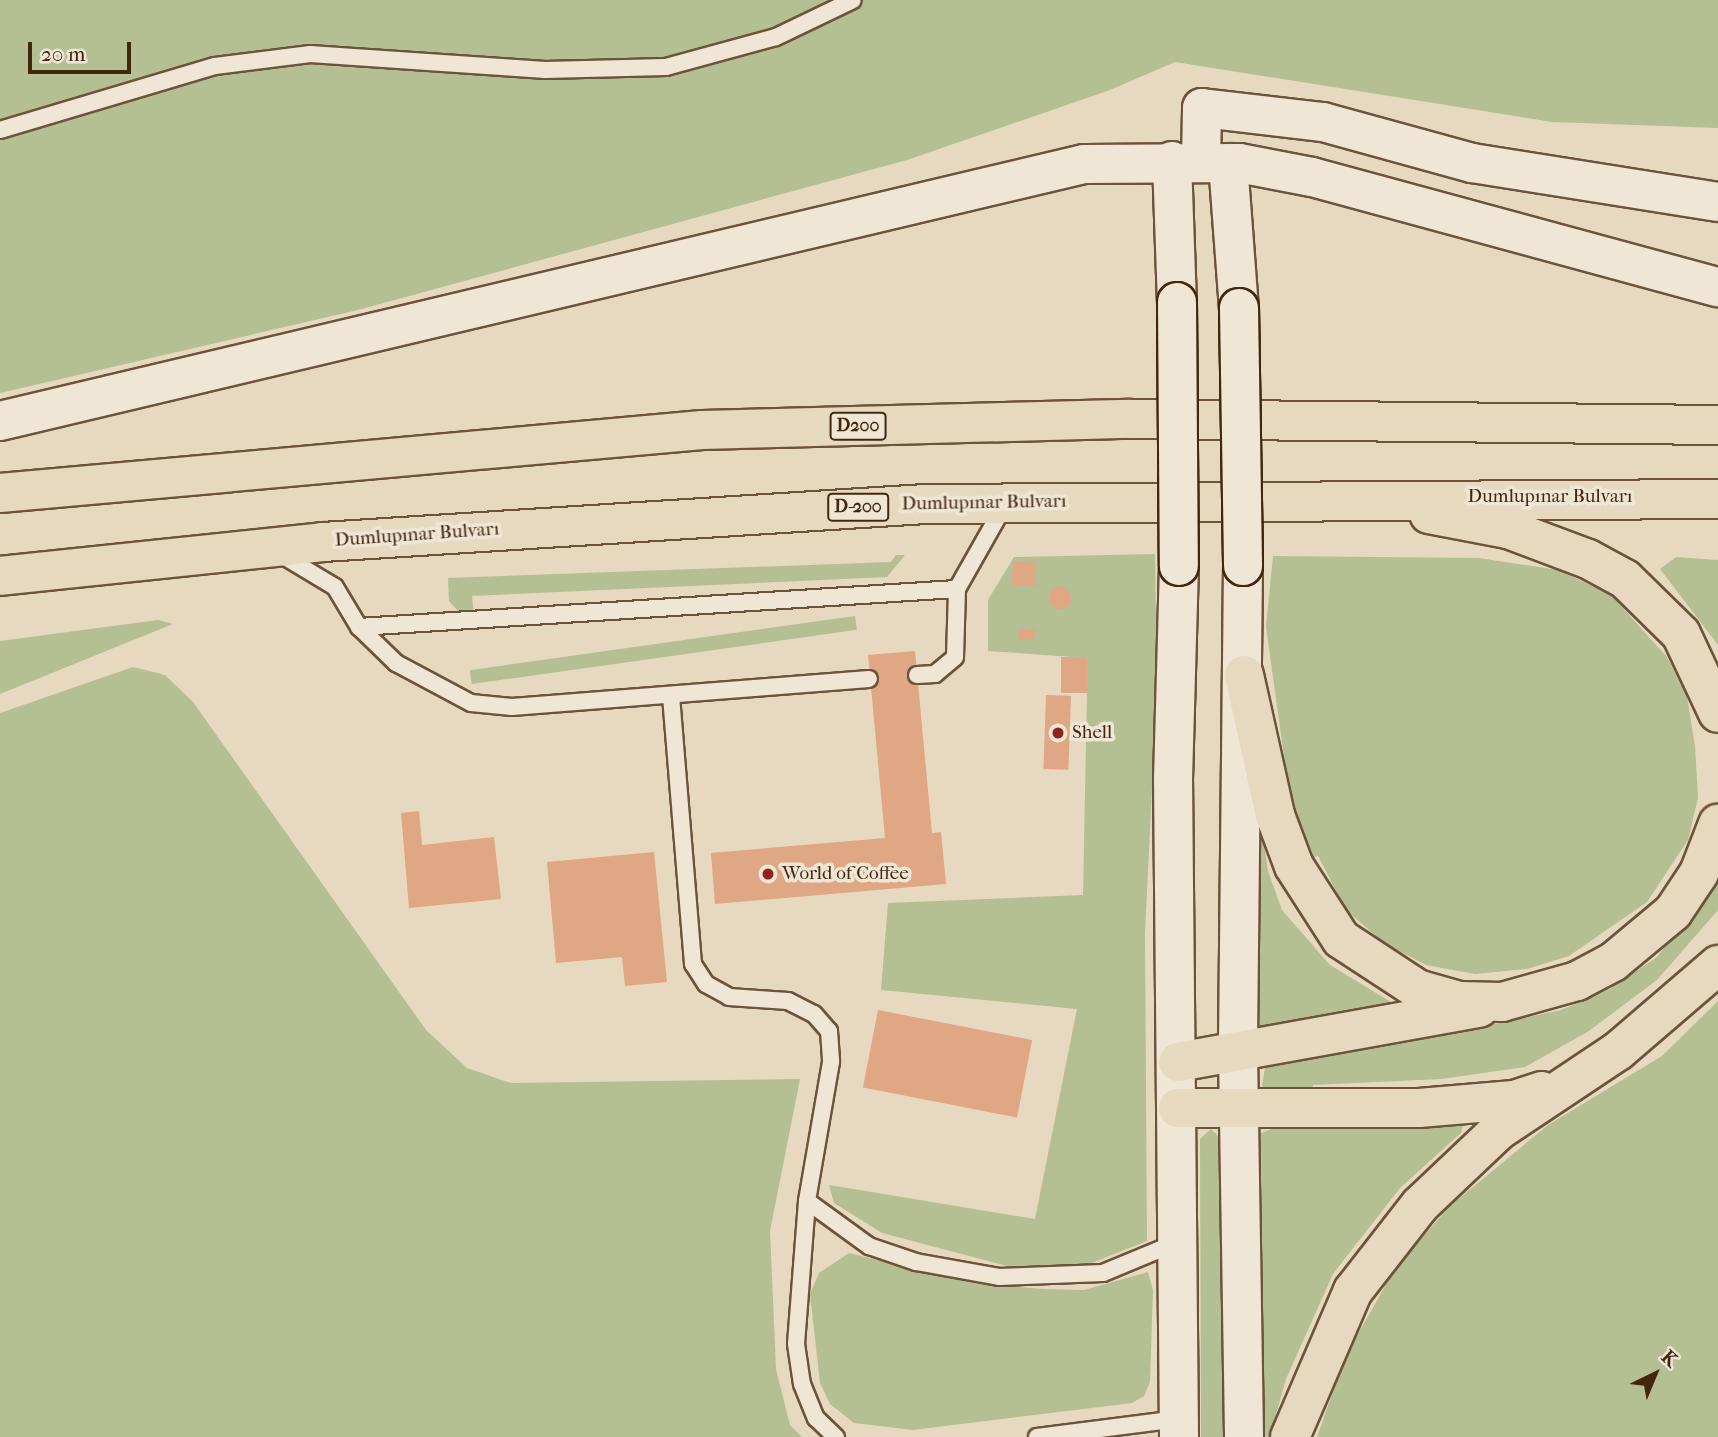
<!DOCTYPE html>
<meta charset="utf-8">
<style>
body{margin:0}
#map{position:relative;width:1718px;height:1437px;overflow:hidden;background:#e6d9c0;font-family:"IM FELL French Canon",serif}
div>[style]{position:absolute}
.green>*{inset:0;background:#b4bf93;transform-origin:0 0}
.building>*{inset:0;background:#dfa783;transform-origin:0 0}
.round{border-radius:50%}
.roads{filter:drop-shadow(2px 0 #6c533a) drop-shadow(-2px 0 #6c533a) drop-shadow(0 2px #6c533a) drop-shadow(0 -2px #6c533a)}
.lane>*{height:16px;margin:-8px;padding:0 8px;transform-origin:8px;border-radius:8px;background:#efe6d6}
.secondary>*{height:38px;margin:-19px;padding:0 19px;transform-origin:19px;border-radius:19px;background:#efe6d6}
.highway>*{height:38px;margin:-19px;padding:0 19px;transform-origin:19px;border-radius:19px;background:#e6d9c0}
.bridges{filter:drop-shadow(2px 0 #44260d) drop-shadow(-2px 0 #44260d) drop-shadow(0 2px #44260d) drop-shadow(0 -2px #44260d)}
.secondary-bridge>*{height:38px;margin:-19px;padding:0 19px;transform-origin:19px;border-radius:19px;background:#efe6d6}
.dots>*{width:19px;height:19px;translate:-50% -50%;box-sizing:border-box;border:4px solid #efe6d6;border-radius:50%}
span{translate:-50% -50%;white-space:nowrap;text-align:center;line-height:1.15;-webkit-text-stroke:7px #efe6d6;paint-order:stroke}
.shield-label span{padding:2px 5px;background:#efe6d6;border:2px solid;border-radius:5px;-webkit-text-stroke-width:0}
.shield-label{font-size:18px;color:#44260d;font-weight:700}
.street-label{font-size:19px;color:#44260d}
.poi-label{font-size:19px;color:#44260d}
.left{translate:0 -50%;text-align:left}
.north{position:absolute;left:1620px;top:1339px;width:70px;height:70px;-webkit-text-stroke:5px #efe6d6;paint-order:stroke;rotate:43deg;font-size:19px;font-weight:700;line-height:28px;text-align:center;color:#44260d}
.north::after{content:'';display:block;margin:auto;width:24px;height:32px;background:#44260d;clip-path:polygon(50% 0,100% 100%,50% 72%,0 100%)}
.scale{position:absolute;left:28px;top:42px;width:103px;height:32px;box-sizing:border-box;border:4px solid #44260d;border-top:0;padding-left:9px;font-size:21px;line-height:24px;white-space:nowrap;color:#44260d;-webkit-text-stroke:5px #efe6d6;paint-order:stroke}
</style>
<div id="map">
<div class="green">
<div style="clip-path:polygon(0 0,1718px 0,1718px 128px,1552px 122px,1175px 62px,1110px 90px,907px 160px,358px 310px,0 393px)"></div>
<div style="clip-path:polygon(1155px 554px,1157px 684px,1145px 933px,1147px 1241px,1087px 1265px,1007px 1266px,882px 1233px,834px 1203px,829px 1185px,1035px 1219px,1077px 1009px,881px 990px,888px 903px,1083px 895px,1087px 693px,1073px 657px,988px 651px,988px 600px,1014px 557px)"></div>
<div style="clip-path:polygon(896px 555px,905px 555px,887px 577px,472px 596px,474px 616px,458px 611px,449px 601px,448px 578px,891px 562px)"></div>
<div style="clip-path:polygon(1273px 556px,1479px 558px,1558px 570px,1611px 595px,1667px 657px,1687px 697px,1695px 746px,1698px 798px,1688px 840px,1647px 902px,1569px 956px,1527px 969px,1475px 974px,1426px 965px,1384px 943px,1346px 910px,1318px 856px,1306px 860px,1294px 828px,1266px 627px)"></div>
<div style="clip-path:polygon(1676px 557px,1718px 560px,1718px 645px,1660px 569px)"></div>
<div style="left:855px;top:616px;width:14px;height:389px;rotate:82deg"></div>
<div style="clip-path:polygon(158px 620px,173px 624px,0 694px,0 641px)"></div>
<div style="clip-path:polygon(133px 667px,165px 675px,193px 702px,426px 1030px,467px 1068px,511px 1083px,800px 1079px,770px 1231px,776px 1369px,790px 1425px,802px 1437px,0 1437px,0 713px)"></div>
<div style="clip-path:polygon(1258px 801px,1268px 871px,1282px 910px,1330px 965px,1396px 1005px,1266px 1031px,1258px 1025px)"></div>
<div style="clip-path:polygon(1718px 879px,1718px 910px,1657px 980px,1589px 1031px,1525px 1067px,1441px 1079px,1313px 1085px,1311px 1095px,1270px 1092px,1262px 1086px,1265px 1068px,1276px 1059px,1500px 1023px,1561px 1010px,1610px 989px,1657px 957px)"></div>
<div style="clip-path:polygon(1718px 1001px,1718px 1437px,1317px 1437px,1346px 1355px,1396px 1267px,1450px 1206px,1548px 1125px,1662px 1056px)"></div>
<div style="clip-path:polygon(1463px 1125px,1461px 1133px,1400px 1188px,1333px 1274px,1286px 1379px,1270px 1436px,1263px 1437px,1261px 1133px,1277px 1127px)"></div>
<div style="clip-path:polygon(1211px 1129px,1219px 1137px,1226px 1437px,1201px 1437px,1200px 1139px)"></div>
<div style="clip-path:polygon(849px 1253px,974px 1283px,1043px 1289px,1084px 1290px,1148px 1272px,1153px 1290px,1150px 1382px,1144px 1396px,1132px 1403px,913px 1430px,854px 1423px,830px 1404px,820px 1383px,810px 1294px,819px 1273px)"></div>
</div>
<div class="building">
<div style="left:1013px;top:561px;width:23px;height:24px;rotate:2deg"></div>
<div class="round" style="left:1049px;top:587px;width:22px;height:22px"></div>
<div style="left:1019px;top:629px;width:16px;height:10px;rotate:4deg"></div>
<div style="clip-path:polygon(915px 651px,932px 833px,941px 832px,946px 884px,715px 904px,711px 853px,885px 838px,868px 655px)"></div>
<div style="left:1061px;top:657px;width:26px;height:36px"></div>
<div style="left:1046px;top:695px;width:25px;height:74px;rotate:2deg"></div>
<div style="clip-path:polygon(419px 811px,422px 845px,494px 837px,501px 899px,409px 908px,401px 813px)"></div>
<div style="clip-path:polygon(654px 852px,667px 982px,625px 986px,622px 957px,556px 963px,547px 862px)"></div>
<div style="left:878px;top:1010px;width:157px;height:79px;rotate:11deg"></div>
</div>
<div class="roads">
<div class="lane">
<div style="left:0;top:130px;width:224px;rotate:-16.6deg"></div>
<div style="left:215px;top:66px;width:96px;rotate:-7.2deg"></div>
<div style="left:310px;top:54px;width:236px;rotate:3.9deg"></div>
<div style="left:545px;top:70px;width:121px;rotate:-1.4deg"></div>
<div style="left:666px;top:67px;width:114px;rotate:-15.3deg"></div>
<div style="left:776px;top:37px;width:85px;rotate:-25.7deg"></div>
<div style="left:280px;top:554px;width:64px;rotate:31deg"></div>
<div style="left:335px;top:587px;width:47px;rotate:59deg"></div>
<div style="left:359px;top:627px;width:52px;rotate:44.2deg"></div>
<div style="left:396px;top:663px;width:85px;rotate:28.1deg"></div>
<div style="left:471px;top:703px;width:41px;rotate:5.6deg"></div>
<div style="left:512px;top:707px;width:358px;rotate:-4.5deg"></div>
<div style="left:359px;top:627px;width:599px;rotate:-3.64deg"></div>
<div style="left:917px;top:675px;width:18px;rotate:-3deg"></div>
<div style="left:935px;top:674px;width:26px;rotate:-40deg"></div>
<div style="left:955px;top:657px;width:68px;rotate:-88.3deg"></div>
<div style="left:957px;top:589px;width:95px;rotate:-60.5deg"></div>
<div style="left:671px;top:696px;width:269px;rotate:85.3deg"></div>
<div style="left:693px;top:964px;width:24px;rotate:57deg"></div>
<div style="left:706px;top:984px;width:26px;rotate:29deg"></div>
<div style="left:729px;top:997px;width:59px;rotate:3.9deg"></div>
<div style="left:788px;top:1001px;width:29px;rotate:27deg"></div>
<div style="left:814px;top:1014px;width:23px;rotate:49deg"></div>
<div style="left:829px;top:1031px;width:31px;rotate:86deg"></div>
<div style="left:831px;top:1062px;width:141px;rotate:99.8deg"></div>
<div style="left:807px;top:1201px;width:143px;rotate:94.4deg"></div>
<div style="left:796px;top:1344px;width:40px;rotate:81.5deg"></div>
<div style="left:802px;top:1384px;width:37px;rotate:68deg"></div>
<div style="left:816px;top:1418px;width:28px;rotate:44deg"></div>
<div style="left:807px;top:1201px;width:77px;rotate:36deg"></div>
<div style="left:869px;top:1246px;width:50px;rotate:18.8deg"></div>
<div style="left:916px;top:1262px;width:84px;rotate:10.2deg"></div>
<div style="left:999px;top:1277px;width:104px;rotate:-2.2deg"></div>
<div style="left:1103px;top:1273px;width:78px;rotate:-22.6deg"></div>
<div style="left:1037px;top:1437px;width:142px;rotate:-7.3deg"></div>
</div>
<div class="secondary">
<div style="left:1172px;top:161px;width:141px;rotate:88deg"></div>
<div style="left:1201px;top:162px;width:54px;rotate:-88.9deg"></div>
<div style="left:1202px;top:108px;width:122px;rotate:6.6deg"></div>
<div style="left:1323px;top:122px;width:155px;rotate:15.4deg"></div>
<div style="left:1472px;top:163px;width:249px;rotate:9deg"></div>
<div style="left:1228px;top:163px;width:145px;rotate:85.7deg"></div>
<div style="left:0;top:421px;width:1114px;rotate:-13.34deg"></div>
<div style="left:1084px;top:164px;width:155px;rotate:-0.4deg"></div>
<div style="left:1239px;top:163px;width:74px;rotate:10.9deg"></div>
<div style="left:1312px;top:177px;width:421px;rotate:15.2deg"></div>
<div style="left:1243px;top:566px;width:487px;rotate:90.6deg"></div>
<div style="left:1238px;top:1053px;width:384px;rotate:89.1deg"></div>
<div style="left:1179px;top:1437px;width:657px;rotate:-90.52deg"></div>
<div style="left:1173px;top:780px;width:214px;rotate:-88.4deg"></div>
</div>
<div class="highway">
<div style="left:0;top:493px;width:705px;rotate:-5.13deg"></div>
<div style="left:702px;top:430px;width:428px;rotate:-1.5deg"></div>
<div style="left:1130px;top:419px;width:588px;rotate:0.58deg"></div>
<div style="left:1429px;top:514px;width:80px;rotate:10.8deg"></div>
<div style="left:1508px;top:529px;width:85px;rotate:20.6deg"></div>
<div style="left:1588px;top:559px;width:42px;rotate:28.4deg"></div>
<div style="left:1625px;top:579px;width:78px;rotate:44.5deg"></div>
<div style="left:1681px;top:634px;width:87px;rotate:64.9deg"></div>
<div style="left:0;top:576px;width:325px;rotate:-6deg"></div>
<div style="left:323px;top:542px;width:603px;rotate:-3.61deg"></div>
<div style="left:925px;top:504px;width:793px;rotate:-0.36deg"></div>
<div style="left:1244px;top:675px;width:143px;rotate:77.5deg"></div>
<div style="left:1275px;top:815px;width:54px;rotate:69.6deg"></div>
<div style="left:1294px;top:866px;width:87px;rotate:57.2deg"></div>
<div style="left:1341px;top:939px;width:91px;rotate:33.3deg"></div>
<div style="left:1417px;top:989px;width:44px;rotate:15.9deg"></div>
<div style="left:1459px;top:1001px;width:43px;rotate:1.3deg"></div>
<div style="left:1502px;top:1002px;width:78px;rotate:-15.6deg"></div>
<div style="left:1577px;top:981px;width:41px;rotate:-27.8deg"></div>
<div style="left:1613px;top:962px;width:78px;rotate:-39.8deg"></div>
<div style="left:1673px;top:912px;width:47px;rotate:-56.3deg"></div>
<div style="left:1699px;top:873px;width:53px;rotate:-68.8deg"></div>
<div style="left:1178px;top:1062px;width:306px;rotate:-10.2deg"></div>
<div style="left:1178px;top:1108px;width:241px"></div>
<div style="left:1419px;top:1108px;width:95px;rotate:-4.8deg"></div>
<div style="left:1514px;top:1100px;width:29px;rotate:-18deg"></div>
<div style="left:1290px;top:1437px;width:159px;rotate:-66.7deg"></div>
<div style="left:1353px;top:1291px;width:109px;rotate:-52.1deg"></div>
<div style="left:1420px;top:1205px;width:108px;rotate:-43.5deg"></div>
<div style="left:1498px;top:1131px;width:144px;rotate:-33.7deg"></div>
<div style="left:1618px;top:1051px;width:132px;rotate:-40.7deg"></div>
</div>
</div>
<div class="bridges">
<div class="secondary-bridge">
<div style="left:1177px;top:302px;width:264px;rotate:89.6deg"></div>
<div style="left:1239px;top:308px;width:258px;rotate:89.1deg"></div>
</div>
</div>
<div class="dots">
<div style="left:1058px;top:733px;background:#8f2418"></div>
<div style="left:768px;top:874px;background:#8f2418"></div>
</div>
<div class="shield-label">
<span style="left:858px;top:426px">D200</span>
<span style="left:858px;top:507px">D-200</span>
</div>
<div class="street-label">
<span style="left:1550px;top:497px">Dumlupınar Bulvarı</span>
<span style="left:984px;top:503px;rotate:-1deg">Dumlupınar Bulvarı</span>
<span style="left:417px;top:535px;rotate:-4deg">Dumlupınar Bulvarı</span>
</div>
<div class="poi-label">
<span class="left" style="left:1072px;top:733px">Shell</span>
<span class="left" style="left:782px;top:874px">World of Coffee</span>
</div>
<div class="north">K</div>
<div class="scale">20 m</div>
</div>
